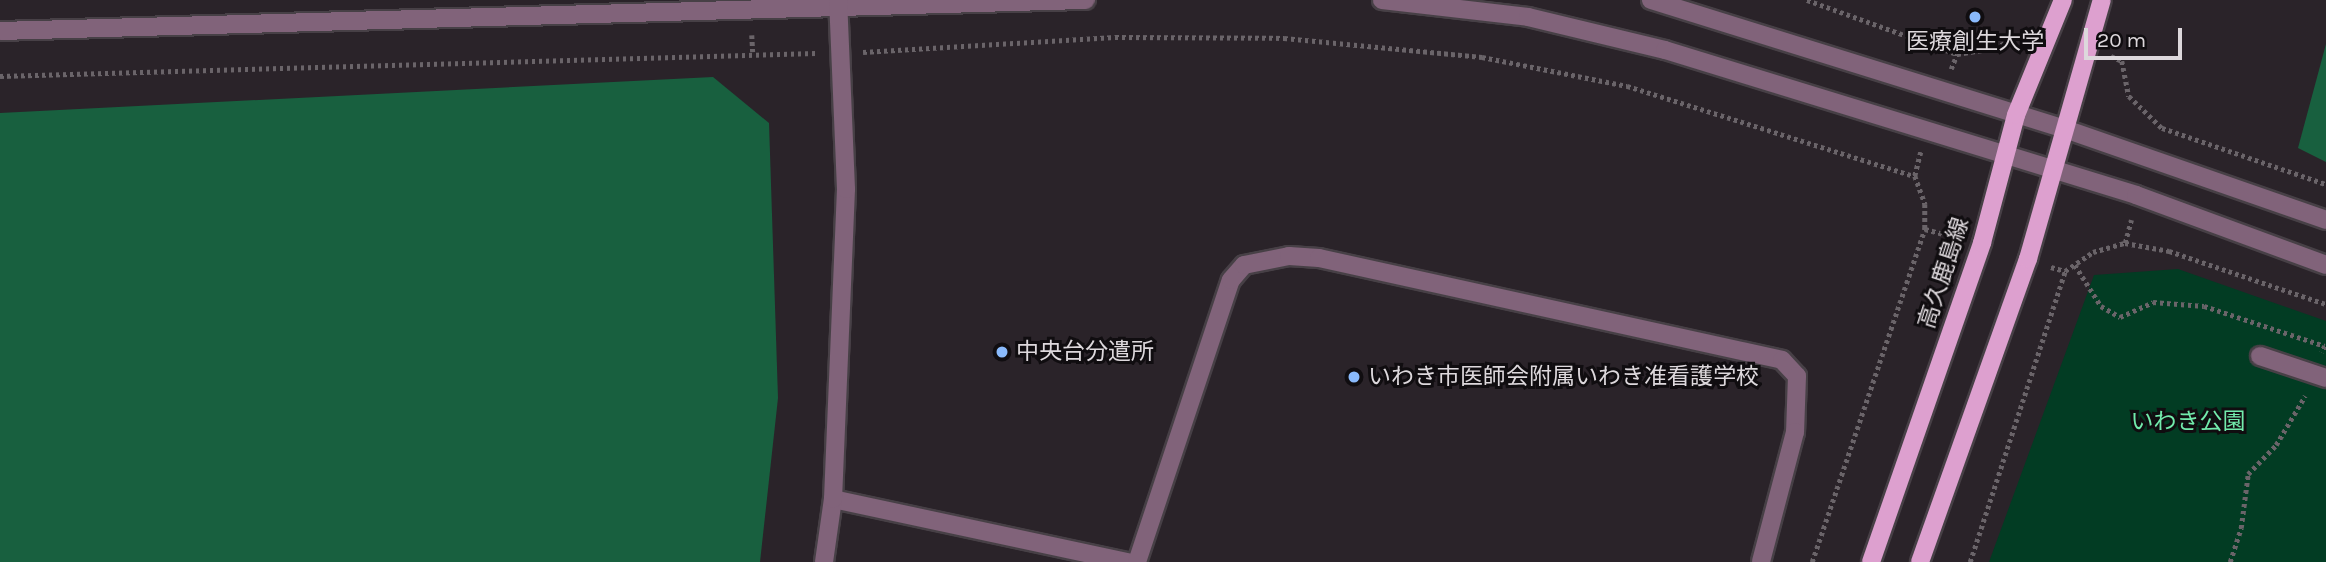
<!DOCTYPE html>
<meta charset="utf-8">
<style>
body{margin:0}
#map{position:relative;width:2326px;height:562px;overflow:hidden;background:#2a2329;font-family:Karla,"Noto Sans JP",sans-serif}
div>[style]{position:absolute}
.green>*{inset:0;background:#023c23}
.forest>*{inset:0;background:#18603f}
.path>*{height:4.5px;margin-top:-2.25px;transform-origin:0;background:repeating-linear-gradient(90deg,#6a6469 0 3.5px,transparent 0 7px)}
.roads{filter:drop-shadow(2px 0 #474046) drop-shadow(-2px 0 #474046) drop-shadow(0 2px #474046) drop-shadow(0 -2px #474046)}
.minor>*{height:18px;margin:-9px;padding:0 9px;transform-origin:9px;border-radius:9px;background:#81637a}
.major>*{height:18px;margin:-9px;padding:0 9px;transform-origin:9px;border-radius:9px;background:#dda0cf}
.dots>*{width:19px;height:19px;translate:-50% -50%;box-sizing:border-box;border:4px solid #100d10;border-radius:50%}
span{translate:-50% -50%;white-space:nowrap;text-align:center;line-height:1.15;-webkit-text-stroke:6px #100d10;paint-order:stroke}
.poi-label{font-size:23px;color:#ddd8dc}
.left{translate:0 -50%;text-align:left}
.street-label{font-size:23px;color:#ddd8dc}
.park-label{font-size:23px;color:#72ebac}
.scale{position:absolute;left:2084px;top:28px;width:98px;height:32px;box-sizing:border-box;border:4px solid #ddd8dc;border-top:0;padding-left:9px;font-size:21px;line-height:24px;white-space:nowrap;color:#ddd8dc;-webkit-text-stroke:5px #100d10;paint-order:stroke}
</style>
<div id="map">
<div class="green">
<div style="clip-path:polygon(2178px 269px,2326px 321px,2326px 562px,1989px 562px,2094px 275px)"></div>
</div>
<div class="forest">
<div style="clip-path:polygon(2326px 44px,2326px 162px,2298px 148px)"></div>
<div style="clip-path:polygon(713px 77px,769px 123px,778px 398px,760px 562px,0 562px,0 113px)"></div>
</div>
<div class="path">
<div style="left:1807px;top:0;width:159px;rotate:19.8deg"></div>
<div style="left:752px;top:35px;width:17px;rotate:87deg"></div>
<div style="left:863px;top:52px;width:252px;rotate:-3.4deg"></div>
<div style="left:1115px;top:37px;width:169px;rotate:0.3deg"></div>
<div style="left:1284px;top:38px;width:199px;rotate:5.5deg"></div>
<div style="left:1482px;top:57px;width:148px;rotate:11.3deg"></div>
<div style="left:1627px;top:86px;width:302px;rotate:17.4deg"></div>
<div style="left:2111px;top:56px;width:12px;rotate:24deg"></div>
<div style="left:2122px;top:61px;width:36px;rotate:79deg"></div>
<div style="left:2129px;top:96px;width:46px;rotate:44.1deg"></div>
<div style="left:2162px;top:128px;width:173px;rotate:18.9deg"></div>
<div style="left:1951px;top:69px;width:16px;rotate:-68deg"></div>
<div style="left:1957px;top:54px;width:38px;rotate:-9deg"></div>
<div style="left:1995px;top:48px;width:28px;rotate:-27deg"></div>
<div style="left:0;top:76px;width:816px;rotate:-1.61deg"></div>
<div style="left:1921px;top:152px;width:25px;rotate:104deg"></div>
<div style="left:1915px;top:176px;width:30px;rotate:70deg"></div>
<div style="left:1925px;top:204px;width:25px;rotate:90deg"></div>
<div style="left:1925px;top:229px;width:35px;rotate:15deg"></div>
<div style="left:2125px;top:243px;width:45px;rotate:10.3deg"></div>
<div style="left:2169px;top:251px;width:166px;rotate:18.7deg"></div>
<div style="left:2075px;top:265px;width:49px;rotate:57.6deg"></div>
<div style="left:2101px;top:306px;width:22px;rotate:30deg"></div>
<div style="left:2120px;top:317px;width:36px;rotate:-24deg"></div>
<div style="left:2153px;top:302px;width:51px;rotate:4.5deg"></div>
<div style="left:2204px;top:306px;width:127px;rotate:18.3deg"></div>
<div style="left:2325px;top:346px;width:7px;rotate:117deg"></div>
<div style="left:2051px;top:267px;width:15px;rotate:16deg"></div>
<div style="left:2065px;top:271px;width:34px;rotate:-34deg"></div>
<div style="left:2093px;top:252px;width:33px;rotate:-16deg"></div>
<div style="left:2125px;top:243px;width:24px;rotate:-75deg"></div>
<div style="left:1812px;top:562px;width:352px;rotate:-71.3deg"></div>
<div style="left:1970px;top:562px;width:306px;rotate:-71.9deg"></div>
<div style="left:2230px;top:562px;width:36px;rotate:-72deg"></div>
<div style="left:2241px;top:528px;width:54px;rotate:-82.6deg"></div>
<div style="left:2248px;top:474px;width:40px;rotate:-46deg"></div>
<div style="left:2276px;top:445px;width:57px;rotate:-59.4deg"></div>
</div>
<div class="roads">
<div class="minor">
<div style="left:1382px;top:0;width:147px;rotate:6.6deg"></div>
<div style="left:1528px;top:17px;width:141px;rotate:13.5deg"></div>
<div style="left:1665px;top:50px;width:493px;rotate:17.1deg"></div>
<div style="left:2136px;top:195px;width:202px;rotate:20.2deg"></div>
<div style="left:1651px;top:0;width:434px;rotate:17.3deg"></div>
<div style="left:2065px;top:129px;width:276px;rotate:19.2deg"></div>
<div style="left:0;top:31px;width:1086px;rotate:-1.64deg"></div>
<div style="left:2260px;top:356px;width:70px;rotate:18.4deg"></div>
<div style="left:833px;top:499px;width:302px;rotate:12.1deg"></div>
<div style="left:824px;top:562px;width:64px;rotate:-81.9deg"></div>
<div style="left:833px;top:499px;width:310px;rotate:-87.6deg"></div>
<div style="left:846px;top:189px;width:189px;rotate:-92.4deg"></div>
<div style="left:1137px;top:562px;width:297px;rotate:-71.6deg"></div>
<div style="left:1231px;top:280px;width:20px;rotate:-49deg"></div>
<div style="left:1244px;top:265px;width:46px;rotate:-11.3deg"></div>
<div style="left:1289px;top:256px;width:30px;rotate:4deg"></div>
<div style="left:1319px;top:258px;width:474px;rotate:12.4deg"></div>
<div style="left:1782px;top:360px;width:22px;rotate:47deg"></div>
<div style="left:1797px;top:376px;width:56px;rotate:92deg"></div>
<div style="left:1795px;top:432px;width:134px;rotate:104.7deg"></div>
</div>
<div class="major">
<div style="left:1871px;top:562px;width:338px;rotate:-70.8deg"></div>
<div style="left:1982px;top:243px;width:132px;rotate:-75.1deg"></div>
<div style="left:2016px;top:115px;width:124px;rotate:-67.8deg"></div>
<div style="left:1920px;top:562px;width:322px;rotate:-70.4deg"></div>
<div style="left:2028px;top:259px;width:269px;rotate:-74.1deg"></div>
</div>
</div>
<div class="dots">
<div style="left:1975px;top:17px;background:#8abafc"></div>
<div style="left:1002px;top:352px;background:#8abafc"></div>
<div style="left:1354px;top:377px;background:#8abafc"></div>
</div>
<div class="poi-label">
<span style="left:1975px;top:42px">医療創生大学</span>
<span class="left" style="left:1016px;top:352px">中央台分遣所</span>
<span class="left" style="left:1368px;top:377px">いわき市医師会附属いわき准看護学校</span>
</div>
<div class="street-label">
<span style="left:1944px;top:273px;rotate:-72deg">高久鹿島線</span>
</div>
<div class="park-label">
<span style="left:2188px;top:422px">いわき公園</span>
</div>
<div class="scale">20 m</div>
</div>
